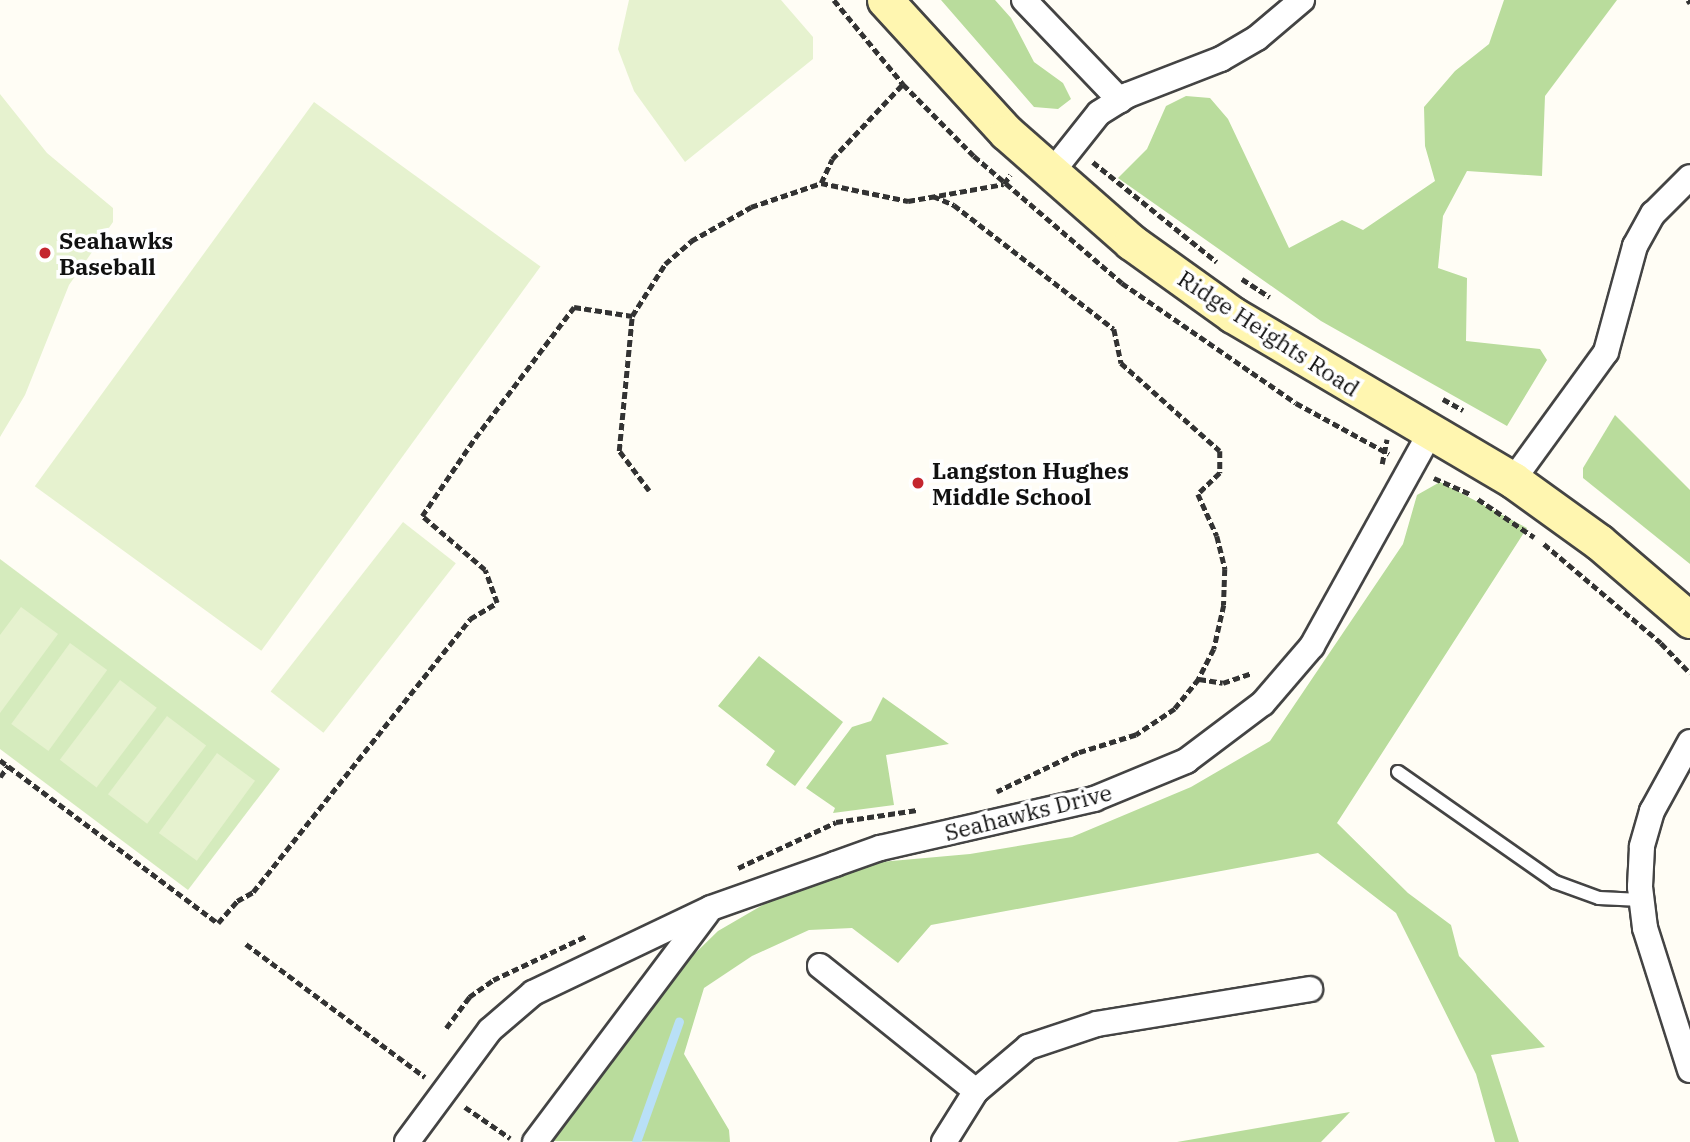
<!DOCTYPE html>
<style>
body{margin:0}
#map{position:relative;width:1690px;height:1142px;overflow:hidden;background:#fffdf5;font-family:"IBM Plex Serif",serif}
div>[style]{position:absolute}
.green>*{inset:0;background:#d5ebbd}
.forest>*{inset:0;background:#b9dc9c}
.pitch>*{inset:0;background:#e6f2cf;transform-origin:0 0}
.stream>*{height:9px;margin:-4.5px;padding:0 4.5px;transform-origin:4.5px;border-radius:4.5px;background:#b9e0f7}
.path>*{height:4.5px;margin-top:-2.25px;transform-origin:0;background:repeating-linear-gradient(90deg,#333 0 7px,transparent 0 10.5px)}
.roads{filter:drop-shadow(2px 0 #444) drop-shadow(-2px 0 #444) drop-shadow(0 2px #444) drop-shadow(0 -2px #444)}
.lane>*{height:12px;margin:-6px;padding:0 6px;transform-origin:6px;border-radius:6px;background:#fff}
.street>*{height:24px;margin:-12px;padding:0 12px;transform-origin:12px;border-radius:12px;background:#fff}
.secondary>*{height:35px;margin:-17.5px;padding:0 17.5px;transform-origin:17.5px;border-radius:17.5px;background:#fff6b0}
.dots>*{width:19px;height:19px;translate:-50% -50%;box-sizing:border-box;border:4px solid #fff;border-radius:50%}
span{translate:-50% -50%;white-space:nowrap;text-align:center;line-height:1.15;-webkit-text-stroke:7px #fff;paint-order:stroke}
.poi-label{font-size:23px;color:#111;font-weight:700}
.left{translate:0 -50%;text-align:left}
.street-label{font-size:23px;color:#111}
</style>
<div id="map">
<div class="green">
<div style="clip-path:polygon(0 559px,280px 769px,188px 890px,0 749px)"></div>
</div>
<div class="forest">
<div style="clip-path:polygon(941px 0,995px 0,1011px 18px,1034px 62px,1063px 83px,1071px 99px,1058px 109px,1034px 107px)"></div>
<div style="clip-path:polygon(1504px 0,1617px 0,1545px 96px,1542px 176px,1467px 171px,1443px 216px,1438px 268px,1467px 278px,1466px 341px,1540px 349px,1547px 360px,1507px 426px,1321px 321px,1118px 178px,1147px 149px,1166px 106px,1186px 96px,1210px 98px,1228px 119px,1289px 248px,1342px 220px,1363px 230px,1435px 181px,1425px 146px,1424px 107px,1455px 71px,1489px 44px)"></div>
<div style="clip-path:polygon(1615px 415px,1690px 490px,1690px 564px,1583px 478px,1583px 468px)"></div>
<div style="clip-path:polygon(1440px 482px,1527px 528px,1337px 823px,1408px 893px,1451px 925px,1459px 956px,1545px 1047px,1491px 1055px,1519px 1142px,1495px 1142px,1476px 1074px,1396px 913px,1318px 853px,931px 925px,898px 963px,852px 928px,809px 930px,752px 956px,704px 988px,684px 1054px,729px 1130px,730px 1142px,551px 1141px,676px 972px,718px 931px,787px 891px,869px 863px,970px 854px,1072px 837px,1191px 787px,1270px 741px,1403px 544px,1417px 495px)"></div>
<div style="clip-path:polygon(759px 656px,843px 722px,795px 786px,766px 765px,775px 751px,718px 706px)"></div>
<div style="clip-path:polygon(883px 697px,949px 744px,886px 755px,894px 805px,833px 813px,835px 808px,806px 788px,852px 727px,871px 721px)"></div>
<div style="clip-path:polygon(1350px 1112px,1321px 1142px,1177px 1142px)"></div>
</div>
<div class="pitch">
<div style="clip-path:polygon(629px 0,781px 0,813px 37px,813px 59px,685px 162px,634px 91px,618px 49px)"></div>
<div style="clip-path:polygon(0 94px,47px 153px,113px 208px,113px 222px,69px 285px,25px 395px,0 437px)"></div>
<div style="left:314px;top:102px;width:280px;height:475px;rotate:36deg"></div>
<div style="left:403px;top:522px;width:67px;height:215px;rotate:38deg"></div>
<div style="clip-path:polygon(21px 607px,58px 634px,0 713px,0 635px)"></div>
<div style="left:70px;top:643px;width:46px;height:100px;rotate:36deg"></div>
<div style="left:120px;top:680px;width:46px;height:100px;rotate:37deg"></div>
<div style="left:167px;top:716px;width:49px;height:98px;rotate:37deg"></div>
<div style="left:217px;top:753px;width:47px;height:99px;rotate:36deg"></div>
</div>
<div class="stream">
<div style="left:636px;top:1142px;width:128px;rotate:-70.4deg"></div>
</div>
<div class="path">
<div style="left:834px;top:0;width:109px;rotate:50.6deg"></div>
<div style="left:903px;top:84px;width:101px;rotate:45.4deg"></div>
<div style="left:974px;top:156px;width:195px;rotate:40.6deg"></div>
<div style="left:1122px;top:283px;width:211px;rotate:34.6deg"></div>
<div style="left:1296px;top:403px;width:106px;rotate:28.7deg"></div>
<div style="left:1688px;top:0;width:4px;rotate:56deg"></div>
<div style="left:1093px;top:162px;width:159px;rotate:38.9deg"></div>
<div style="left:821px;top:183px;width:26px;rotate:-65deg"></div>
<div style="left:832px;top:159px;width:103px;rotate:-46.6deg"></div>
<div style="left:933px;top:196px;width:23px;rotate:23deg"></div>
<div style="left:954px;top:205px;width:202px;rotate:37.8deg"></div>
<div style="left:1114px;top:329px;width:35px;rotate:78deg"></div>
<div style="left:1121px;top:363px;width:132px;rotate:41.6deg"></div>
<div style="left:1220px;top:451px;width:22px;rotate:90deg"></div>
<div style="left:1220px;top:473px;width:30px;rotate:136deg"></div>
<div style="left:1198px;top:494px;width:46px;rotate:65.7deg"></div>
<div style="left:1217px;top:536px;width:34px;rotate:76deg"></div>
<div style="left:1225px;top:569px;width:36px;rotate:92deg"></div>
<div style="left:1224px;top:605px;width:45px;rotate:102.8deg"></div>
<div style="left:1214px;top:649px;width:34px;rotate:117deg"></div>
<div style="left:1199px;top:679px;width:38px;rotate:129deg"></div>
<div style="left:1175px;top:709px;width:47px;rotate:146.3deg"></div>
<div style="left:1136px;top:735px;width:61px;rotate:162.8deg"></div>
<div style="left:1078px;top:753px;width:90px;rotate:154.3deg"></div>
<div style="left:1242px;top:279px;width:33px;rotate:33deg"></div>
<div style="left:1443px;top:399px;width:23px;rotate:29deg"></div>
<div style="left:1382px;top:464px;width:25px;rotate:-79deg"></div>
<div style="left:1434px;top:478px;width:39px;rotate:24deg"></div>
<div style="left:649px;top:491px;width:50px;rotate:-126.9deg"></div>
<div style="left:619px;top:451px;width:136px;rotate:-84.5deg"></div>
<div style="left:632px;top:316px;width:62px;rotate:-57.6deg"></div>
<div style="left:665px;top:264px;width:35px;rotate:-41deg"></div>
<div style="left:691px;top:241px;width:69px;rotate:-29.5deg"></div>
<div style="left:751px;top:207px;width:74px;rotate:-18.9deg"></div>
<div style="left:821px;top:183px;width:89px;rotate:11.7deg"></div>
<div style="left:908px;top:201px;width:97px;rotate:-10deg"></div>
<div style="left:1004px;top:184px;width:11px;rotate:-56deg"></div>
<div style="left:1478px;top:499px;width:68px;rotate:34.2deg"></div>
<div style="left:1544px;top:544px;width:153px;rotate:40.2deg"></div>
<div style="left:1661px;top:643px;width:42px;rotate:46deg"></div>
<div style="left:1199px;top:679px;width:24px;rotate:9deg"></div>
<div style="left:1223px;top:683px;width:31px;rotate:-19deg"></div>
<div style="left:0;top:760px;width:272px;rotate:36.8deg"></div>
<div style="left:218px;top:923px;width:29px;rotate:-49deg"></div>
<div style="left:237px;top:901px;width:18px;rotate:-29deg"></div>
<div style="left:253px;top:892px;width:349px;rotate:-51.5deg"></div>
<div style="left:470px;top:619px;width:31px;rotate:-31deg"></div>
<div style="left:497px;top:603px;width:35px;rotate:-110deg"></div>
<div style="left:485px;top:570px;width:83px;rotate:-139.4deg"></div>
<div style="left:422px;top:516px;width:94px;rotate:-55.8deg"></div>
<div style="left:475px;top:438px;width:164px;rotate:-52.9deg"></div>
<div style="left:574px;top:307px;width:59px;rotate:8.8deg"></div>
<div style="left:0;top:777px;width:14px;rotate:-54deg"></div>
<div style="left:738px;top:868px;width:108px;rotate:-25.1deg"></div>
<div style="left:836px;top:822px;width:82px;rotate:-8.4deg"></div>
<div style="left:246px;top:944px;width:223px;rotate:36.6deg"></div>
<div style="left:446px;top:1028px;width:39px;rotate:-53deg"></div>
<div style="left:469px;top:997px;width:29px;rotate:-35deg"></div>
<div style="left:493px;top:980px;width:103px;rotate:-25.3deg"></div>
<div style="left:465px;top:1107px;width:55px;rotate:34.6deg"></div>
</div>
<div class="roads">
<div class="lane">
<div style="left:1398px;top:772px;width:192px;rotate:35deg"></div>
<div style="left:1555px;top:882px;width:47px;rotate:20deg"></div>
<div style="left:1599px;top:898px;width:42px;rotate:2.7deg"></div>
</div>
<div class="street">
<div style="left:1024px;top:0;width:139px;rotate:46.2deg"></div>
<div style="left:1052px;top:172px;width:75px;rotate:-51.5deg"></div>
<div style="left:1099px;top:113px;width:34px;rotate:-32deg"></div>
<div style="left:1128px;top:95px;width:100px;rotate:-21.2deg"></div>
<div style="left:1221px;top:59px;width:42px;rotate:-30.3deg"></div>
<div style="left:1257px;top:38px;width:59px;rotate:-40.2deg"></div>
<div style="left:1513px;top:480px;width:158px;rotate:-54deg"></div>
<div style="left:1606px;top:352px;width:110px;rotate:-74.7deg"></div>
<div style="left:1635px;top:246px;width:37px;rotate:-61deg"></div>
<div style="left:1653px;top:214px;width:52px;rotate:-45deg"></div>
<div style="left:1690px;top:742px;width:79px;rotate:118.8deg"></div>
<div style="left:1652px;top:811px;width:37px;rotate:106deg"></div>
<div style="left:1642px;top:847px;width:40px;rotate:92.9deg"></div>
<div style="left:1640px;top:887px;width:41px;rotate:83deg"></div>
<div style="left:1645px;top:928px;width:149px;rotate:72.4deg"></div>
<div style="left:820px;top:966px;width:200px;rotate:38.7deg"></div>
<div style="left:407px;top:1142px;width:139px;rotate:-53.5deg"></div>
<div style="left:490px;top:1030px;width:57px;rotate:-40.7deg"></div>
<div style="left:533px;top:993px;width:197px;rotate:-25.5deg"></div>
<div style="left:711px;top:908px;width:132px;rotate:-19.5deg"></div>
<div style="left:835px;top:864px;width:48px;rotate:-19.6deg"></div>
<div style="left:880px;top:848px;width:220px;rotate:-12.9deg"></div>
<div style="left:1094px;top:799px;width:100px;rotate:-22.4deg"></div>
<div style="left:1186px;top:761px;width:96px;rotate:-37deg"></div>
<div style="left:1263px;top:703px;width:75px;rotate:-49.3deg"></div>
<div style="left:1312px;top:646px;width:246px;rotate:-61deg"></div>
<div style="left:535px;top:1142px;width:286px;rotate:-53.1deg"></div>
<div style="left:944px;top:1142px;width:60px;rotate:-57.9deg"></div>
<div style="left:976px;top:1091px;width:68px;rotate:-40.2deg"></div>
<div style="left:1028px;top:1047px;width:73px;rotate:-18.4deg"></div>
<div style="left:1097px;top:1024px;width:216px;rotate:-9.3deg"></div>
</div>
<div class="secondary">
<div style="left:885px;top:0;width:180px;rotate:47.5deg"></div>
<div style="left:1007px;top:133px;width:165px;rotate:41.3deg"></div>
<div style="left:1131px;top:242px;width:125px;rotate:35.6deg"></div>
<div style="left:1233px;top:315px;width:325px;rotate:30.5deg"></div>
<div style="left:1513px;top:480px;width:106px;rotate:35.8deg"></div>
<div style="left:1599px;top:542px;width:120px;rotate:40.6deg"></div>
</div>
</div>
<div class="dots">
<div style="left:45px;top:253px;background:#c4262e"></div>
<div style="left:918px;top:483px;background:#c4262e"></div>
</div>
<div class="poi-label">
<span class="left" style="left:59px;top:253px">Seahawks<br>Baseball</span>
<span class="left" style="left:932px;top:483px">Langston Hughes<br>Middle School</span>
</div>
<div class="street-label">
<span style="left:1269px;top:333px;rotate:33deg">Ridge Heights Road</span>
<span style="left:1028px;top:812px;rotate:-14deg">Seahawks Drive</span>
</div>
</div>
